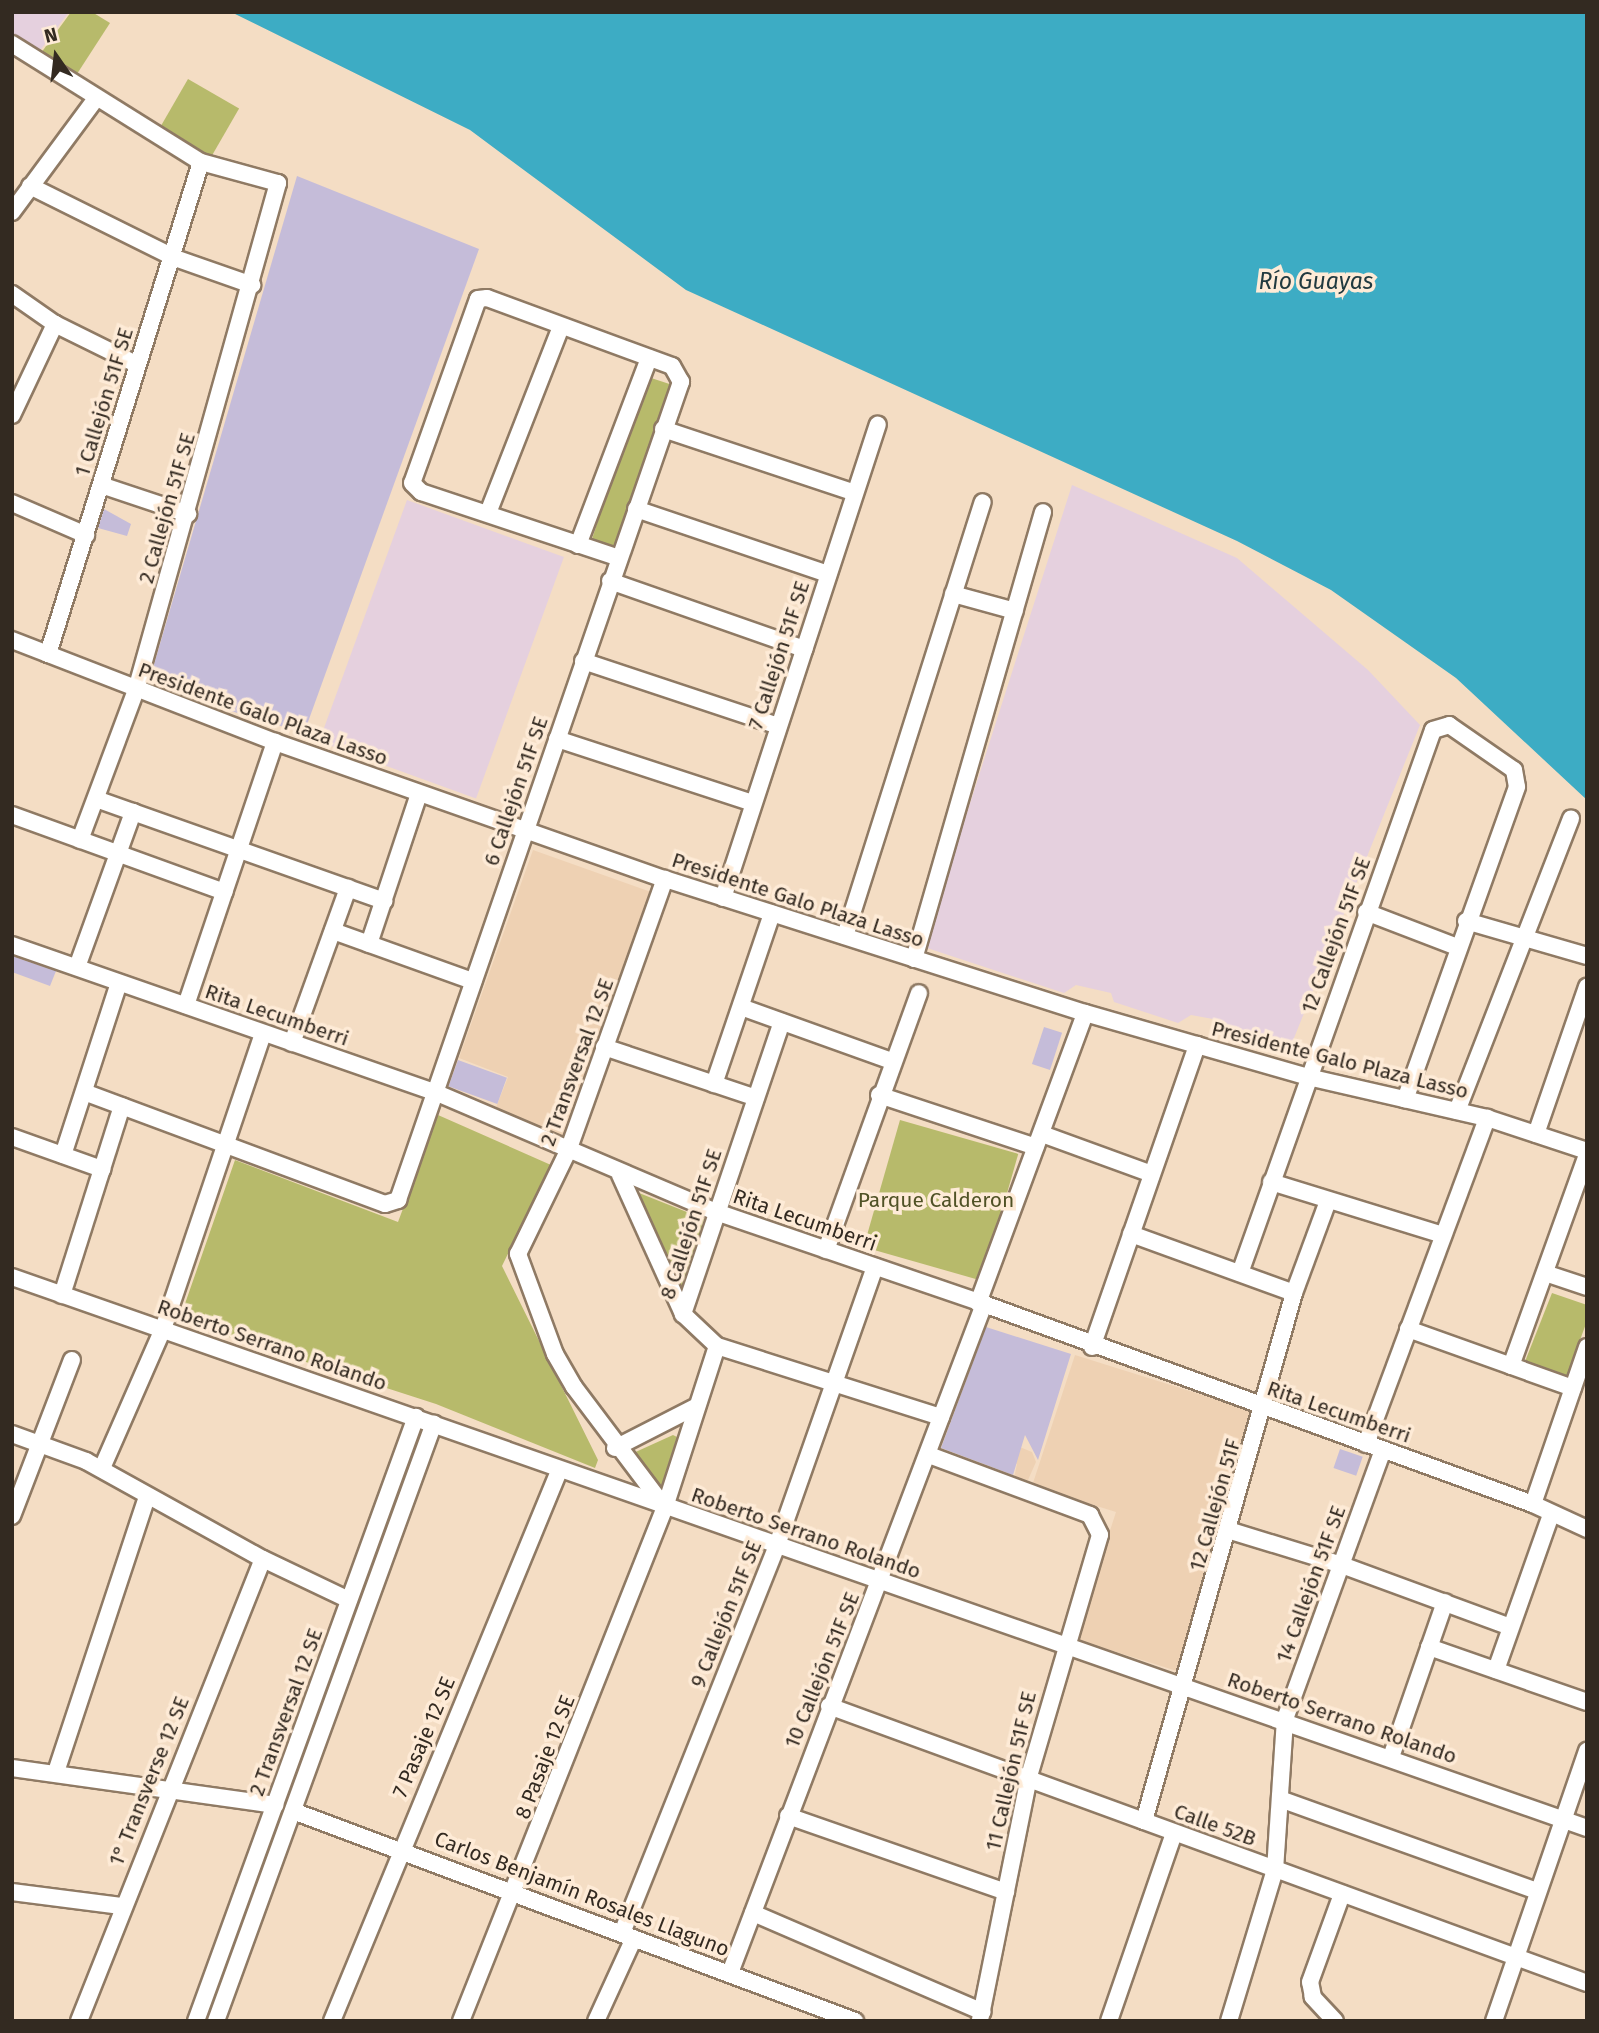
<!DOCTYPE html>
<meta charset="utf-8">
<style>
body{margin:0}
#map{position:relative;width:1599px;height:2033px;overflow:hidden;background:#f4ddc4;font-family:"Fira Sans",sans-serif}
div>[style]{position:absolute}
.industrial>*{inset:0;background:#e5d0de;transform-origin:0 0}
.built>*{inset:0;background:#eed1b3}
.green>*{inset:0;background:#b7ba6b;transform-origin:0 0}
.water>*{inset:0;background:#3dacc4}
.building>*{inset:0;background:#c5bcd9;transform-origin:0 0}
.roads{filter:drop-shadow(2px 0 #8f7a64) drop-shadow(-2px 0 #8f7a64) drop-shadow(0 2px #8f7a64) drop-shadow(0 -2px #8f7a64)}
.minor>*{height:16px;margin:-8px;padding:0 8px;transform-origin:8px;border-radius:8px;background:#fff}
span{translate:-50% -50%;white-space:nowrap;text-align:center;line-height:1.15;-webkit-text-stroke:7px #feebd7;paint-order:stroke}
.street-label{font-size:21px;color:#332a21}
.park-label{font-size:21px;color:#505226}
.water-label{font-size:23px;color:#213a40;font-style:italic}
.frame{position:absolute;inset:0;border:14px solid #332a21;pointer-events:none}
.north{position:absolute;left:21px;top:21px;width:70px;height:70px;-webkit-text-stroke:5px #feebd7;paint-order:stroke;rotate:346deg;font-size:19px;font-weight:700;line-height:28px;text-align:center;color:#332a21}
.north::after{content:'';display:block;margin:auto;width:24px;height:32px;background:#332a21;clip-path:polygon(50% 0,100% 100%,50% 72%,0 100%)}
</style>
<div id="map">
<div class="industrial">
<div style="clip-path:polygon(12px 12px,69px 12px,39px 52px,12px 34px)"></div>
<div style="clip-path:polygon(1072px 485px,1237px 558px,1368px 670px,1420px 725px,1292px 1043px,1220px 1030px,1213px 1019px,1191px 1015px,1178px 1023px,1114px 1002px,1111px 993px,1076px 985px,1064px 993px,924px 947px)"></div>
<div style="left:407px;top:500px;width:167px;height:257px;rotate:20deg"></div>
</div>
<div class="built">
<div style="clip-path:polygon(533px 850px,651px 892px,562px 1137px,495px 1110px,508px 1077px,459px 1058px)"></div>
<div style="clip-path:polygon(1075px 1355px,1260px 1413px,1177px 1671px,1075px 1639px,1116px 1512px,1032px 1486px)"></div>
<div style="clip-path:polygon(995px 1437px,1032px 1452px,1036px 1462px,1028px 1480px,1014px 1478px,1017px 1464px,989px 1452px)"></div>
</div>
<div class="green">
<div style="clip-path:polygon(71px 12px,92px 12px,110px 23px,75px 77px,41px 53px)"></div>
<div style="left:188px;top:79px;width:59px;height:58px;rotate:30deg"></div>
<div style="left:645px;top:376px;width:33px;height:174px;rotate:18deg"></div>
<div style="clip-path:polygon(438px 1115px,551px 1165px,502px 1266px,598px 1460px,595px 1468px,436px 1404px,179px 1321px,235px 1160px,398px 1222px)"></div>
<div style="left:900px;top:1120px;width:123px;height:132px;rotate:16deg"></div>
<div style="clip-path:polygon(634px 1191px,707px 1220px,679px 1294px)"></div>
<div style="clip-path:polygon(1552px 1293px,1587px 1305px,1587px 1321px,1566px 1378px,1524px 1364px)"></div>
<div style="clip-path:polygon(673px 1435px,677px 1437px,660px 1490px,629px 1455px)"></div>
</div>
<div class="water">
<div style="clip-path:polygon(231px 12px,1587px 12px,1587px 800px,1456px 678px,1331px 590px,1237px 541px,686px 290px,470px 130px)"></div>
</div>
<div class="building">
<div style="clip-path:polygon(297px 176px,479px 249px,304px 733px,211px 705px,150px 678px)"></div>
<div style="clip-path:polygon(104px 509px,131px 524px,127px 536px,98px 528px)"></div>
<div style="clip-path:polygon(12px 956px,56px 971px,50px 986px,12px 972px)"></div>
<div style="left:1044px;top:1027px;width:19px;height:39px;rotate:18deg"></div>
<div style="left:458px;top:1060px;width:52px;height:28px;rotate:20deg"></div>
<div style="clip-path:polygon(986px 1327px,1071px 1354px,1038px 1460px,1025px 1435px,1013px 1475px,941px 1448px)"></div>
<div style="left:1340px;top:1449px;width:24px;height:20px;rotate:19deg"></div>
</div>
<div class="roads">
<div class="minor">
<div style="left:12px;top:44px;width:223px;rotate:32deg"></div>
<div style="left:201px;top:162px;width:80px;rotate:15.3deg"></div>
<div style="left:278px;top:183px;width:527px;rotate:105.65deg"></div>
<div style="left:136px;top:690px;width:160px;rotate:110.5deg"></div>
<div style="left:30px;top:186px;width:162px;rotate:26.4deg"></div>
<div style="left:175px;top:258px;width:82px;rotate:19.3deg"></div>
<div style="left:12px;top:212px;width:139px;rotate:-53.5deg"></div>
<div style="left:12px;top:294px;width:52px;rotate:34.9deg"></div>
<div style="left:55px;top:324px;width:90px;rotate:26.3deg"></div>
<div style="left:12px;top:415px;width:101px;rotate:-64.7deg"></div>
<div style="left:663px;top:429px;width:202px;rotate:18.4deg"></div>
<div style="left:101px;top:485px;width:92px;rotate:18.4deg"></div>
<div style="left:12px;top:503px;width:81px;rotate:23.4deg"></div>
<div style="left:636px;top:509px;width:203px;rotate:18.7deg"></div>
<div style="left:488px;top:513px;width:200px;rotate:-68.6deg"></div>
<div style="left:578px;top:545px;width:200px;rotate:-69.2deg"></div>
<div style="left:610px;top:581px;width:206px;rotate:19.3deg"></div>
<div style="left:953px;top:594px;width:64px;rotate:15.3deg"></div>
<div style="left:12px;top:640px;width:282px;rotate:21.2deg"></div>
<div style="left:275px;top:742px;width:413px;rotate:19.4deg"></div>
<div style="left:665px;top:879px;width:441px;rotate:17.7deg"></div>
<div style="left:1085px;top:1013px;width:232px;rotate:16deg"></div>
<div style="left:1308px;top:1077px;width:184px;rotate:12.9deg"></div>
<div style="left:1487px;top:1118px;width:105px;rotate:18.3deg"></div>
<div style="left:48px;top:654px;width:515px;rotate:-72.73deg"></div>
<div style="left:583px;top:661px;width:206px;rotate:18.4deg"></div>
<div style="left:557px;top:739px;width:206px;rotate:18.1deg"></div>
<div style="left:96px;top:799px;width:306px;rotate:19.5deg"></div>
<div style="left:12px;top:815px;width:226px;rotate:19.9deg"></div>
<div style="left:723px;top:898px;width:498px;rotate:-71.9deg"></div>
<div style="left:1366px;top:912px;width:97px;rotate:21deg"></div>
<div style="left:1466px;top:921px;width:126px;rotate:16.1deg"></div>
<div style="left:333px;top:931px;width:149px;rotate:19.7deg"></div>
<div style="left:845px;top:936px;width:455px;rotate:-72.4deg"></div>
<div style="left:369px;top:944px;width:158px;rotate:-71.6deg"></div>
<div style="left:12px;top:945px;width:450px;rotate:19.2deg"></div>
<div style="left:437px;top:1093px;width:303px;rotate:23.1deg"></div>
<div style="left:716px;top:1212px;width:283px;rotate:18.9deg"></div>
<div style="left:984px;top:1304px;width:584px;rotate:20.02deg"></div>
<div style="left:1533px;top:1504px;width:60px;rotate:24.8deg"></div>
<div style="left:914px;top:959px;width:465px;rotate:-73.9deg"></div>
<div style="left:77px;top:967px;width:165px;rotate:-70.1deg"></div>
<div style="left:186px;top:1005px;width:278px;rotate:-71.3deg"></div>
<div style="left:741px;top:1007px;width:160px;rotate:19.7deg"></div>
<div style="left:292px;top:1043px;width:165px;rotate:-70.1deg"></div>
<div style="left:604px;top:1047px;width:160px;rotate:18.5deg"></div>
<div style="left:714px;top:1084px;width:180px;rotate:-71.2deg"></div>
<div style="left:84px;top:1092px;width:321px;rotate:20.4deg"></div>
<div style="left:385px;top:1204px;width:14px;rotate:-17deg"></div>
<div style="left:398px;top:1200px;width:866px;rotate:-70.92deg"></div>
<div style="left:681px;top:382px;width:18px;rotate:-119deg"></div>
<div style="left:672px;top:366px;width:197px;rotate:-159.8deg"></div>
<div style="left:487px;top:298px;width:9px;rotate:174deg"></div>
<div style="left:478px;top:299px;width:195px;rotate:109.7deg"></div>
<div style="left:412px;top:483px;width:13px;rotate:45deg"></div>
<div style="left:421px;top:492px;width:209px;rotate:18.4deg"></div>
<div style="left:879px;top:1095px;width:165px;rotate:18.3deg"></div>
<div style="left:1457px;top:1111px;width:314px;rotate:-68.7deg"></div>
<div style="left:1042px;top:1134px;width:114px;rotate:20deg"></div>
<div style="left:1536px;top:1134px;width:156px;rotate:-70.9deg"></div>
<div style="left:12px;top:1137px;width:96px;rotate:19.6deg"></div>
<div style="left:63px;top:1155px;width:181px;rotate:-72deg"></div>
<div style="left:620px;top:1175px;width:153px;rotate:65.6deg"></div>
<div style="left:1271px;top:1182px;width:180px;rotate:17.1deg"></div>
<div style="left:1131px;top:1234px;width:173px;rotate:19.9deg"></div>
<div style="left:826px;top:1250px;width:273px;rotate:-70.1deg"></div>
<div style="left:1240px;top:1273px;width:576px;rotate:-70.43deg"></div>
<div style="left:1433px;top:730px;width:17px;rotate:-17deg"></div>
<div style="left:1449px;top:725px;width:79px;rotate:34.7deg"></div>
<div style="left:1514px;top:770px;width:17px;rotate:80deg"></div>
<div style="left:1517px;top:787px;width:332px;rotate:109.7deg"></div>
<div style="left:1545px;top:1273px;width:44px;rotate:18.4deg"></div>
<div style="left:12px;top:1277px;width:1669px;rotate:19.28deg"></div>
<div style="left:62px;top:1295px;width:198px;rotate:-72.4deg"></div>
<div style="left:978px;top:1303px;width:309px;rotate:-69.7deg"></div>
<div style="left:1408px;top:1329px;width:175px;rotate:19.7deg"></div>
<div style="left:717px;top:1346px;width:235px;rotate:17.6deg"></div>
<div style="left:1092px;top:1347px;width:320px;rotate:-70.8deg"></div>
<div style="left:1511px;top:1366px;width:224px;rotate:-70.2deg"></div>
<div style="left:12px;top:1434px;width:79px;rotate:20deg"></div>
<div style="left:86px;top:1461px;width:202px;rotate:29deg"></div>
<div style="left:263px;top:1559px;width:95px;rotate:25.5deg"></div>
<div style="left:1366px;top:1444px;width:348px;rotate:-69.6deg"></div>
<div style="left:615px;top:1448px;width:90px;rotate:-27.1deg"></div>
<div style="left:929px;top:1455px;width:172px;rotate:20.4deg"></div>
<div style="left:1090px;top:1515px;width:22px;rotate:63deg"></div>
<div style="left:1100px;top:1535px;width:252px;rotate:106.4deg"></div>
<div style="left:1029px;top:1777px;width:249px;rotate:101.4deg"></div>
<div style="left:102px;top:1468px;width:152px;rotate:-66.3deg"></div>
<div style="left:163px;top:1329px;width:311px;rotate:-71.3deg"></div>
<div style="left:1533px;top:1504px;width:166px;rotate:-71deg"></div>
<div style="left:663px;top:1505px;width:148px;rotate:-127deg"></div>
<div style="left:574px;top:1387px;width:38px;rotate:-120deg"></div>
<div style="left:555px;top:1354px;width:107px;rotate:-110.3deg"></div>
<div style="left:518px;top:1254px;width:114px;rotate:-64.1deg"></div>
<div style="left:568px;top:1151px;width:289px;rotate:-70.4deg"></div>
<div style="left:12px;top:1516px;width:167px;rotate:-69deg"></div>
<div style="left:1231px;top:1531px;width:113px;rotate:17deg"></div>
<div style="left:1339px;top:1564px;width:182px;rotate:20.2deg"></div>
<div style="left:1429px;top:1647px;width:167px;rotate:19.2deg"></div>
<div style="left:1496px;top:1670px;width:164px;rotate:-70.5deg"></div>
<div style="left:829px;top:1706px;width:807px;rotate:20.07deg"></div>
<div style="left:1391px;top:1757px;width:164px;rotate:-70.8deg"></div>
<div style="left:12px;top:1768px;width:266px;rotate:8deg"></div>
<div style="left:56px;top:1772px;width:290px;rotate:-71.7deg"></div>
<div style="left:1280px;top:1799px;width:273px;rotate:19.7deg"></div>
<div style="left:293px;top:1811px;width:600px;rotate:20.49deg"></div>
<div style="left:788px;top:1816px;width:231px;rotate:19.2deg"></div>
<div style="left:1144px;top:1821px;width:549px;rotate:-74.14deg"></div>
<div style="left:1294px;top:1293px;width:98px;rotate:-69.7deg"></div>
<div style="left:12px;top:1892px;width:110px;rotate:7.3deg"></div>
<div style="left:753px;top:1913px;width:250px;rotate:23.3deg"></div>
<div style="left:622px;top:1933px;width:418px;rotate:-68.2deg"></div>
<div style="left:777px;top:1545px;width:295px;rotate:-70.6deg"></div>
<div style="left:730px;top:1973px;width:716px;rotate:-69.21deg"></div>
<div style="left:79px;top:2021px;width:497px;rotate:-68.3deg"></div>
<div style="left:196px;top:2021px;width:643px;rotate:-69.99deg"></div>
<div style="left:216px;top:2021px;width:636px;rotate:-69.97deg"></div>
<div style="left:332px;top:2021px;width:595px;rotate:-67.57deg"></div>
<div style="left:461px;top:2021px;width:553px;rotate:-68.35deg"></div>
<div style="left:665px;top:1507px;width:169px;rotate:-72.1deg"></div>
<div style="left:717px;top:1346px;width:47px;rotate:-136.7deg"></div>
<div style="left:683px;top:1314px;width:308px;rotate:-71.3deg"></div>
<div style="left:596px;top:2021px;width:91px;rotate:-65.4deg"></div>
<div style="left:1109px;top:2021px;width:199px;rotate:-70.9deg"></div>
<div style="left:1229px;top:2021px;width:158px;rotate:-73.1deg"></div>
<div style="left:1275px;top:1870px;width:151px;rotate:-86.2deg"></div>
<div style="left:1285px;top:1719px;width:286px;rotate:-70deg"></div>
<div style="left:1335px;top:2021px;width:33px;rotate:-133deg"></div>
<div style="left:1313px;top:1997px;width:15px;rotate:-101deg"></div>
<div style="left:1310px;top:1982px;width:94px;rotate:-70deg"></div>
<div style="left:1494px;top:2021px;width:286px;rotate:-71deg"></div>
</div>
</div>
<div class="street-label">
<span style="left:104px;top:402px;rotate:-73deg">1 Callejón 51F SE</span>
<span style="left:167px;top:508px;rotate:-74deg">2 Callejón 51F SE</span>
<span style="left:779px;top:655px;rotate:-72deg">7 Callejón 51F SE</span>
<span style="left:263px;top:714px;rotate:20deg">Presidente Galo Plaza Lasso</span>
<span style="left:516px;top:791px;rotate:-71deg">6 Callejón 51F SE</span>
<span style="left:798px;top:900px;rotate:18deg">Presidente Galo Plaza Lasso</span>
<span style="left:1336px;top:935px;rotate:-70deg">12 Callejón 51F SE</span>
<span style="left:277px;top:1015px;rotate:19deg">Rita Lecumberri</span>
<span style="left:1340px;top:1060px;rotate:14deg">Presidente Galo Plaza Lasso</span>
<span style="left:577px;top:1062px;rotate:-70deg">2 Transversal 12 SE</span>
<span style="left:805px;top:1220px;rotate:19deg">Rita Lecumberri</span>
<span style="left:691px;top:1224px;rotate:-72deg">8 Callejón 51F SE</span>
<span style="left:272px;top:1345px;rotate:19deg">Roberto Serrano Rolando</span>
<span style="left:1339px;top:1412px;rotate:19deg">Rita Lecumberri</span>
<span style="left:1215px;top:1505px;rotate:-74deg">12 Callejón 51F</span>
<span style="left:806px;top:1533px;rotate:19deg">Roberto Serrano Rolando</span>
<span style="left:1311px;top:1584px;rotate:-70deg">14 Callejón 51F SE</span>
<span style="left:726px;top:1614px;rotate:-68deg">9 Callejón 51F SE</span>
<span style="left:822px;top:1670px;rotate:-68deg">10 Callejón 51F SE</span>
<span style="left:286px;top:1712px;rotate:-70deg">2 Transversal 12 SE</span>
<span style="left:1342px;top:1718px;rotate:19deg">Roberto Serrano Rolando</span>
<span style="left:424px;top:1737px;rotate:-67deg">7 Pasaje 12 SE</span>
<span style="left:545px;top:1757px;rotate:-69deg">8 Pasaje 12 SE</span>
<span style="left:1011px;top:1771px;rotate:-77deg">11 Callejón 51F SE</span>
<span style="left:149px;top:1781px;rotate:-68deg">1° Transverse 12 SE</span>
<span style="left:1215px;top:1825px;rotate:20deg">Calle 52B</span>
<span style="left:582px;top:1894px;rotate:21deg">Carlos Benjamín Rosales Llaguno</span>
</div>
<div class="park-label">
<span style="left:936px;top:1200px">Parque Calderon</span>
</div>
<div class="water-label">
<span style="left:1316px;top:281px">Río Guayas</span>
</div>
<div class="frame"></div>
<div class="north">N</div>
</div>
